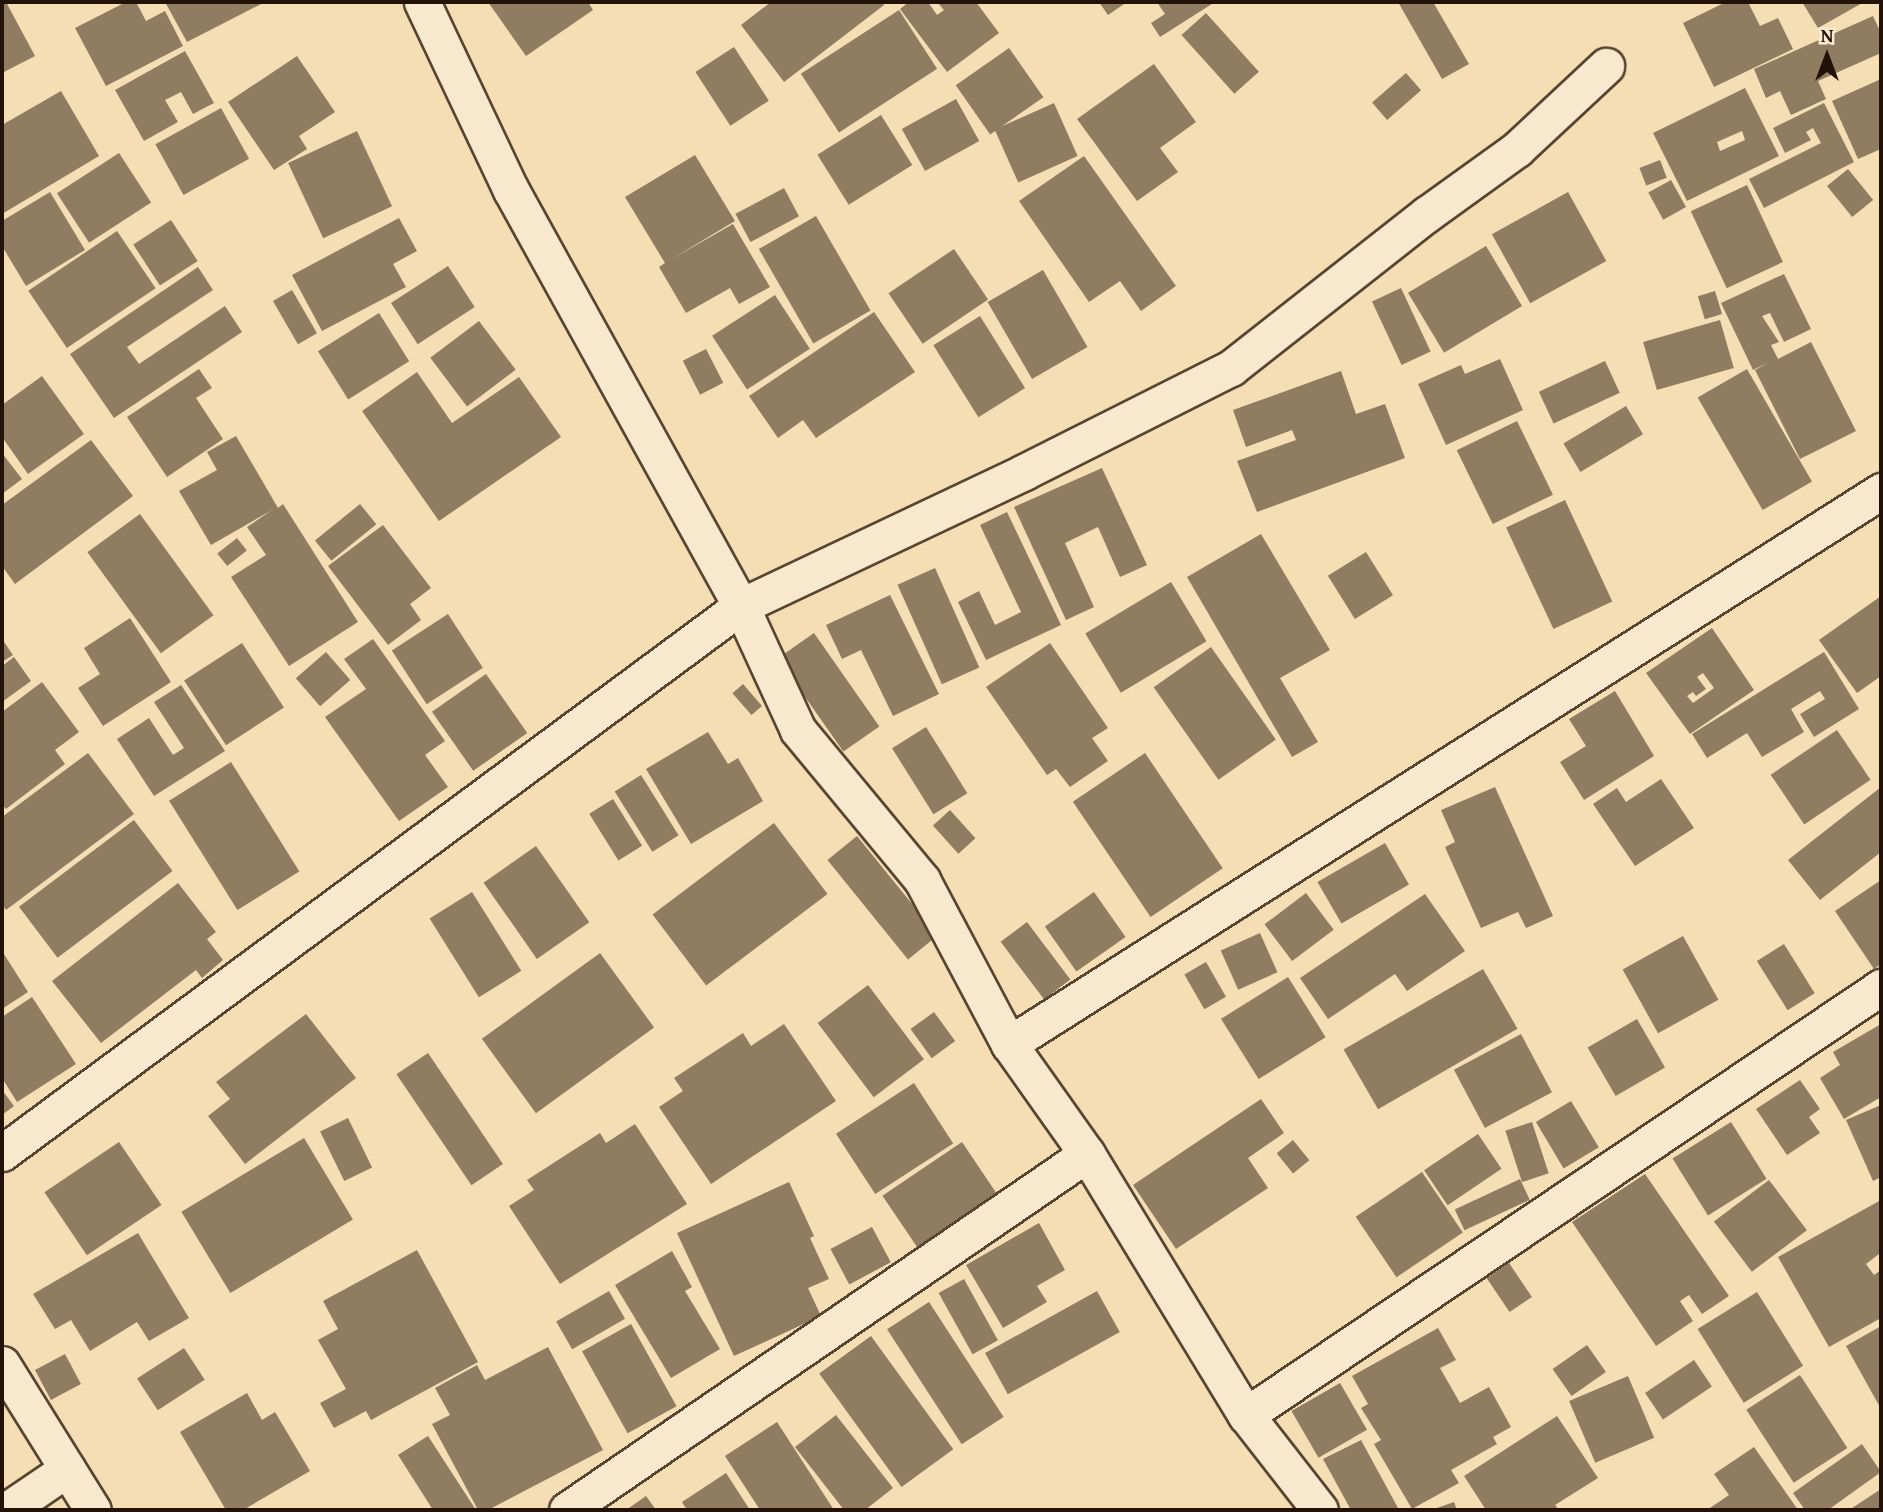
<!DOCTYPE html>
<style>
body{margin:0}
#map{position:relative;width:1883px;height:1512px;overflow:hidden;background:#f5ddb4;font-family:"Gentium Book Plus",serif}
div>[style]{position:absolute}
.building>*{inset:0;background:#907c61;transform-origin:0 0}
.roads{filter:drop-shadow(2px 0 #574532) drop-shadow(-2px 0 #574532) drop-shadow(0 2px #574532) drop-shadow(0 -2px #574532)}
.street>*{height:35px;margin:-17.5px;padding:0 17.5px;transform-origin:17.5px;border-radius:17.5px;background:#f8e9ce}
span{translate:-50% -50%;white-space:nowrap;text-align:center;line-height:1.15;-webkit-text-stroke:5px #f8e9ce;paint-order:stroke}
.frame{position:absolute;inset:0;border:4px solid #221207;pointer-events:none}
.north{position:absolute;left:1792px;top:21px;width:70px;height:70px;-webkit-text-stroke:5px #f8e9ce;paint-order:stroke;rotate:0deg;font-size:19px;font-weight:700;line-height:28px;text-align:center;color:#221207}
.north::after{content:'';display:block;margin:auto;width:24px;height:32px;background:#221207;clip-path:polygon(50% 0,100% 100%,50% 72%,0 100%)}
</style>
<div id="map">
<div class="building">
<div style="clip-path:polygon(2px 2px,6px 2px,35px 56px,2px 73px)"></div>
<div style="clip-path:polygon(126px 2px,136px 2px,146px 21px,165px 11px,183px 46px,106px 86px,75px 28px)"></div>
<div style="clip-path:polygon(165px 2px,265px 2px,187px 42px)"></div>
<div style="clip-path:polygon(488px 2px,588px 2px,593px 10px,526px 56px)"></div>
<div style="clip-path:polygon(771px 2px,882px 2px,884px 5px,784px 82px,741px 25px)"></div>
<div style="clip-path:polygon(909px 2px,928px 2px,937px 15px,944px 10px,937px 2px,976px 2px,999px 33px,947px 72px,900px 9px)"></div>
<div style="clip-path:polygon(1099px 2px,1127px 2px,1108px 15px)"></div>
<div style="clip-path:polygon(1157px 2px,1215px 2px,1160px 37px,1151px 23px,1165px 14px)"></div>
<div style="clip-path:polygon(1398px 2px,1433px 2px,1469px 64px,1442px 79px)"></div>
<div style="clip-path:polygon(1726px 2px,1748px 2px,1760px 26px,1778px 18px,1793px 49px,1714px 87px,1683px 23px)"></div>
<div style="clip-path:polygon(1802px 2px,1864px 2px,1818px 28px)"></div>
<div style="left:899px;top:10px;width:70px;height:117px;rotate:57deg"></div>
<div style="left:1206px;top:13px;width:79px;height:33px;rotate:48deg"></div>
<div style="clip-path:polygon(1873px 16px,1881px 33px,1881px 53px,1818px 81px,1826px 99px,1791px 115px,1780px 91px,1766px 98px,1754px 69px)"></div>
<div style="left:734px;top:47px;width:64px;height:46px;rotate:57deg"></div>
<div style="left:1009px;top:48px;width:60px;height:65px;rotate:55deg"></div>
<div style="clip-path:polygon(185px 51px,214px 103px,193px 114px,181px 92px,165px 100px,178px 122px,144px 141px,115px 90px)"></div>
<div style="clip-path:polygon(297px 56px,335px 112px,299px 136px,307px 149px,274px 170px,228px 102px)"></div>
<div style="clip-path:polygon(1154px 64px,1196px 122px,1160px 148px,1178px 172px,1137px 201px,1077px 119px)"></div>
<div style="left:1406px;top:73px;width:23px;height:45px;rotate:49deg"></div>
<div style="clip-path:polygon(1881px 79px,1881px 149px,1858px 159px,1832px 101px)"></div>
<div style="clip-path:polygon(evenodd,1745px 88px,1779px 156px,1687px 201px,1653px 133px,1745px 88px,1742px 131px,1745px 140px,1720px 151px,1717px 142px,1742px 131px)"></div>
<div style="clip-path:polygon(61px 91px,99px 156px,2px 214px,2px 125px)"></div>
<div style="left:956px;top:99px;width:48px;height:62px;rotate:61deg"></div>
<div style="left:1054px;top:103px;width:58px;height:65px;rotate:66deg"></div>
<div style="clip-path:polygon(1824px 103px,1854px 162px,1764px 208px,1749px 179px,1821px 143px,1813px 128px,1806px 132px,1811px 140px,1785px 153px,1773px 128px)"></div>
<div style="left:221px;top:108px;width:58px;height:75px;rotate:61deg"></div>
<div style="left:881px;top:115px;width:59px;height:75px;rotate:58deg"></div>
<div style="left:357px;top:131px;width:83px;height:76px;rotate:65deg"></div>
<div style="left:119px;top:153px;width:59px;height:74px;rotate:57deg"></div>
<div style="clip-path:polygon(695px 155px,735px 221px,670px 260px,733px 224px,770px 287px,739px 304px,730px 288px,686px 313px,659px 267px,665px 263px,625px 197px)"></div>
<div style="clip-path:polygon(1084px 156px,1176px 286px,1141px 311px,1120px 281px,1089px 302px,1019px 201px)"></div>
<div style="left:1660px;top:160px;width:19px;height:22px;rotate:69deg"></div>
<div style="left:1848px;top:169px;width:40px;height:27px;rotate:51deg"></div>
<div style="left:1671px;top:180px;width:31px;height:26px;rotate:61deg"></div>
<div style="left:1747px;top:185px;width:85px;height:62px;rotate:65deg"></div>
<div style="left:784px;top:188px;width:32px;height:55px;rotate:62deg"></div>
<div style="clip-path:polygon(50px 192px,85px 250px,26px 286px,2px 246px,2px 221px)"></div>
<div style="left:1568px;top:192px;width:79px;height:87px;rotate:61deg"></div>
<div style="left:816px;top:216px;width:109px;height:66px;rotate:60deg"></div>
<div style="clip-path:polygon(399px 218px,417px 251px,393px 264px,406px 287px,322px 331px,292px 275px)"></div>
<div style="left:171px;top:220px;width:49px;height:45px;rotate:57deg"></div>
<div style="left:117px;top:231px;width:69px;height:107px;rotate:56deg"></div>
<div style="left:1486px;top:246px;width:70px;height:91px;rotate:59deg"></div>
<div style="left:954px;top:249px;width:61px;height:79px;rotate:56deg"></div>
<div style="left:448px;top:266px;width:49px;height:68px;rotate:57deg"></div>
<div style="clip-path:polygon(198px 267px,213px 290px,127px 347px,139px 364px,225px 306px,242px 332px,114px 418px,70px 354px)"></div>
<div style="left:1043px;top:270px;width:89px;height:64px;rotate:60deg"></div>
<div style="clip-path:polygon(1784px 274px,1811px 329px,1784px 342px,1770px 313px,1762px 316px,1779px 342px,1771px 345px,1778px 359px,1811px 342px,1856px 431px,1800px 459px,1755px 370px,1769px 362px,1753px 370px,1721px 303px)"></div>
<div style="left:1401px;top:288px;width:70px;height:32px;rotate:65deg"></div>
<div style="left:292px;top:290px;width:50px;height:22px;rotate:60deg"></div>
<div style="left:1715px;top:291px;width:24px;height:18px;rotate:73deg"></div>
<div style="left:775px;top:295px;width:64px;height:75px;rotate:57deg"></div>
<div style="clip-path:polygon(874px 312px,915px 372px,816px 438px,803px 420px,778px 438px,749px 396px)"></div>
<div style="left:379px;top:313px;width:57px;height:72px;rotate:58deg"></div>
<div style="left:980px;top:316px;width:85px;height:55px;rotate:58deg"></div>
<div style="left:1720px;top:320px;width:50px;height:80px;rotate:74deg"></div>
<div style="left:479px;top:321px;width:61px;height:61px;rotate:53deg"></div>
<div style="left:706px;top:349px;width:38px;height:26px;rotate:63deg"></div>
<div style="clip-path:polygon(1500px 359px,1523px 410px,1446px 445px,1418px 384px,1461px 365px,1465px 374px)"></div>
<div style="left:1605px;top:361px;width:35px;height:73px;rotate:65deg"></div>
<div style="clip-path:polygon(199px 369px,212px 388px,196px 398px,223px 439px,167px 477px,127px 417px)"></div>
<div style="left:1747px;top:369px;width:130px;height:57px;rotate:60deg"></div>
<div style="clip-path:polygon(1341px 371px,1356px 414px,1385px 404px,1405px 458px,1257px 512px,1237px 461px,1296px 440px,1292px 430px,1246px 447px,1233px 410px)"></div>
<div style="clip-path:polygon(417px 372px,452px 423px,519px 377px,561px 437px,439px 521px,362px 411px)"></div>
<div style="clip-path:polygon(42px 376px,84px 434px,28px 474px,2px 437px,2px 405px)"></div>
<div style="left:1626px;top:406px;width:33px;height:73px;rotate:59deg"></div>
<div style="left:1517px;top:421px;width:82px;height:67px;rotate:64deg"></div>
<div style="clip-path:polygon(236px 436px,278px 508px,283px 504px,358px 622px,289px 666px,231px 577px,266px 555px,247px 527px,272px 510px,211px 545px,179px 491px,217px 470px,207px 452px)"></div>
<div style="clip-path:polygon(91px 440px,133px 496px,15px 584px,2px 566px,2px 505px)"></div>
<div style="clip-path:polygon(2px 453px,22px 479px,2px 494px)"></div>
<div style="clip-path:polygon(1102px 468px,1147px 565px,1120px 577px,1098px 527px,1065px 543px,1094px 607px,1066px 620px,1014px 507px)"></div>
<div style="left:1565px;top:500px;width:112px;height:65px;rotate:65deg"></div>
<div style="left:360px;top:504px;width:26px;height:58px;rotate:51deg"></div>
<div style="clip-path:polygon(1007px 512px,1061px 625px,986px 660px,958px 602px,979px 591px,995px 625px,1021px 612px,980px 525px)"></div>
<div style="left:140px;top:514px;width:125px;height:65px;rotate:54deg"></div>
<div style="clip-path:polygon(383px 525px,431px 588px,410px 604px,421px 620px,388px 645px,328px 566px)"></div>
<div style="clip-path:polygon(1261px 534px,1330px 650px,1280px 678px,1318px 742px,1292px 757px,1187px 577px)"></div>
<div style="left:237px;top:538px;width:16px;height:25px;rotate:52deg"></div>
<div style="left:1366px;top:552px;width:51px;height:45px;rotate:58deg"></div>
<div style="left:935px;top:568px;width:109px;height:41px;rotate:66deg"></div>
<div style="left:1171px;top:582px;width:69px;height:100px;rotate:59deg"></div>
<div style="clip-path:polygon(890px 595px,939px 694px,893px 716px,861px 650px,842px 659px,826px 625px)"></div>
<div style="clip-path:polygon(1881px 596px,1881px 676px,1857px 693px,1819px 640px)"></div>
<div style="left:448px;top:614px;width:64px;height:67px;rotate:57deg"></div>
<div style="clip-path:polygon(130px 618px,171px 682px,103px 726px,78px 688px,100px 674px,84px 648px)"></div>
<div style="clip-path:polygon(evenodd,1712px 628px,1754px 690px,1690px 734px,1646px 673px,1712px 628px,1703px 673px,1714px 688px,1693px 703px,1687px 696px,1693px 692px,1696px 696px,1706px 689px,1697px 677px,1703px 673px)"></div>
<div style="left:814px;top:633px;width:114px;height:44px;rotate:55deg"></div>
<div style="clip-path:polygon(2px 639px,13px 655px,2px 662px)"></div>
<div style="clip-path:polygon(373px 639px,445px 741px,425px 755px,448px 787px,399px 821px,325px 717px,366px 689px,344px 659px)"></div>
<div style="left:242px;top:643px;width:77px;height:69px;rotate:57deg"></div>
<div style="clip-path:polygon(1050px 643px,1108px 728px,1092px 738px,1108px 761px,1070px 787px,1056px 769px,1047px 775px,986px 687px)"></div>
<div style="left:1211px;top:647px;width:113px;height:70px;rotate:55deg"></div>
<div style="left:326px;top:652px;width:37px;height:40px;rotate:49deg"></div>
<div style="clip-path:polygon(1824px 652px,1859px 709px,1814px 737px,1800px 714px,1825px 699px,1820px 691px,1791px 709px,1804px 732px,1762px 757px,1747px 733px,1707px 758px,1692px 734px)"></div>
<div style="clip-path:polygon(14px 657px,31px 681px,2px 702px,2px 666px)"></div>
<div style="left:486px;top:674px;width:72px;height:66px;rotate:55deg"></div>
<div style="clip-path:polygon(42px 682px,79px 732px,55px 750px,65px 764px,6px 809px,2px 804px,2px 712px)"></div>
<div style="left:743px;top:684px;width:29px;height:14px;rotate:49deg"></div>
<div style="clip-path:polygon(181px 685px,225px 751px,154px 796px,117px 739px,149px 718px,173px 755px,184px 748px,154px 702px)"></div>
<div style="clip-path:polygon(1615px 691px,1654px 756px,1584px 800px,1560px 762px,1586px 746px,1569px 719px)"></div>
<div style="left:926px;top:727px;width:78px;height:40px;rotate:58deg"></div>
<div style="left:1837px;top:730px;width:60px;height:80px;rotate:56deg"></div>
<div style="clip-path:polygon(708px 732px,728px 764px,738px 758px,763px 801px,691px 844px,646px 769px)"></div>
<div style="clip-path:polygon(88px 753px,134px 814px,6px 910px,2px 904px,2px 817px)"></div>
<div style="left:1145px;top:753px;width:139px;height:87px;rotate:56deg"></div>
<div style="left:231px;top:762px;width:129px;height:73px;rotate:58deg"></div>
<div style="left:641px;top:775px;width:71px;height:31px;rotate:58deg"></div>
<div style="clip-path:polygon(1661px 779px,1694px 828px,1635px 866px,1593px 804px,1617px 788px,1626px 802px)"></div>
<div style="clip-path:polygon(1495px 787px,1553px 916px,1526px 928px,1518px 912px,1481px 928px,1445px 847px,1455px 842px,1441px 810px)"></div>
<div style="clip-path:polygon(1881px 787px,1881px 852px,1820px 900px,1788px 860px)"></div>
<div style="left:613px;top:799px;width:55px;height:28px;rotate:58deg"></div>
<div style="left:950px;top:810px;width:38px;height:23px;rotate:48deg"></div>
<div style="left:134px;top:820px;width:64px;height:144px;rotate:53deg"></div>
<div style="left:774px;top:823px;width:89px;height:152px;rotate:53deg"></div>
<div style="left:857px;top:836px;width:128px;height:38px;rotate:51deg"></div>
<div style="left:1385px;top:843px;width:48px;height:78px;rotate:60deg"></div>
<div style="left:536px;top:846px;width:93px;height:64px;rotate:55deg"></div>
<div style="clip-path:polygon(1881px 880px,1881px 964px,1874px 969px,1835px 911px)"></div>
<div style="clip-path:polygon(178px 883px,216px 932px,207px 939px,223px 960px,202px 978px,196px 970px,101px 1043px,52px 981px)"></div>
<div style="left:472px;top:892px;width:93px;height:50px;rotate:58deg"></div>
<div style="left:1094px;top:892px;width:55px;height:60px;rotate:55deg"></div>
<div style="left:1306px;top:893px;width:46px;height:52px;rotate:53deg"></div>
<div style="clip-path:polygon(1425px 894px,1465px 951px,1407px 991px,1395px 974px,1328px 1019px,1300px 978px)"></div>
<div style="left:1027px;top:922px;width:72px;height:33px;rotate:53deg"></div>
<div style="left:1260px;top:933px;width:43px;height:43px;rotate:66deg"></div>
<div style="left:1683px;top:936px;width:73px;height:69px;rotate:61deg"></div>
<div style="left:1784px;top:944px;width:58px;height:32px;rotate:58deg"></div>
<div style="clip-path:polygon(2px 951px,28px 992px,2px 1009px)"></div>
<div style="left:600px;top:953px;width:92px;height:146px;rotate:54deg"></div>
<div style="left:1206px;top:962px;width:40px;height:25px;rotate:60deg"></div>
<div style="left:1483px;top:969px;width:69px;height:161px;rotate:60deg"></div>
<div style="left:1288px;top:977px;width:71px;height:79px;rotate:58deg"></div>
<div style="left:868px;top:985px;width:93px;height:63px;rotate:53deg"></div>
<div style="clip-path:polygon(32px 997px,76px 1064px,17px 1102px,2px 1078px,2px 1017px)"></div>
<div style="left:934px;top:1012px;width:36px;height:29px;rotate:54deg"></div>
<div style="clip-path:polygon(306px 1014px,356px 1078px,245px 1164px,208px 1116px,230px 1099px,216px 1082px)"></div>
<div style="left:1637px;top:1019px;width:56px;height:57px;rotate:60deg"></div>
<div style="clip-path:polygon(784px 1024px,836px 1101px,711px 1184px,659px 1107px,683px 1091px,674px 1078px,743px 1033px,751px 1046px)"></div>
<div style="clip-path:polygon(1881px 1024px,1881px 1097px,1844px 1119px,1820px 1078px,1840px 1065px,1833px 1052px)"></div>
<div style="left:1521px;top:1034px;width:66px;height:76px;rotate:62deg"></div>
<div style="left:428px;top:1053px;width:134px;height:38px;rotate:56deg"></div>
<div style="clip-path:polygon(1800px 1080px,1820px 1109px,1809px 1117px,1820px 1133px,1787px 1155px,1756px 1109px)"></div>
<div style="left:914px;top:1083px;width:72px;height:93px;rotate:57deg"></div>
<div style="clip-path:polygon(2px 1090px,14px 1106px,2px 1115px)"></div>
<div style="clip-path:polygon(1261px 1099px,1284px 1133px,1248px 1158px,1268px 1188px,1176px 1249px,1133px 1185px)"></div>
<div style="left:1571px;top:1101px;width:54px;height:41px;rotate:59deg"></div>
<div style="clip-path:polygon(1881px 1105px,1881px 1177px,1873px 1181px,1846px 1120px)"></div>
<div style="left:348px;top:1118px;width:55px;height:31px;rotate:64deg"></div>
<div style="left:1532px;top:1122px;width:54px;height:28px;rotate:72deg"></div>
<div style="left:1731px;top:1122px;width:67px;height:69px;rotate:58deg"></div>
<div style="clip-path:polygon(635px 1124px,687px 1204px,560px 1284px,509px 1206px,534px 1190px,527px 1180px,600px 1133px,606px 1143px)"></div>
<div style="left:1478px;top:1134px;width:42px;height:65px;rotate:56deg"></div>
<div style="left:304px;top:1138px;width:95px;height:143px;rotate:59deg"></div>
<div style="left:1293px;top:1140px;width:26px;height:21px;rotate:51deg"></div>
<div style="left:119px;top:1142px;width:76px;height:90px;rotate:56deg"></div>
<div style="left:962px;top:1142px;width:62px;height:96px;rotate:56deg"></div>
<div style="left:1422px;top:1172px;width:73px;height:80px;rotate:56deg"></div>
<div style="clip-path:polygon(1645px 1174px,1729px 1296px,1702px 1314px,1689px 1295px,1680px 1301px,1693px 1321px,1656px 1346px,1572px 1222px)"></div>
<div style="left:1520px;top:1179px;width:23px;height:72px;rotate:65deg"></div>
<div style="left:1769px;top:1180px;width:63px;height:69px;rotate:53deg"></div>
<div style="clip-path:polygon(789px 1182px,814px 1236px,810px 1238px,829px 1279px,808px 1288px,821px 1316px,734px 1356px,677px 1233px)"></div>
<div style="clip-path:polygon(1881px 1200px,1881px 1257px,1879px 1254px,1866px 1264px,1874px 1275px,1881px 1270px,1881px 1318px,1829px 1347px,1778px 1257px)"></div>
<div style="clip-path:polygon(1039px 1223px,1065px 1270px,1037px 1286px,1047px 1302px,1003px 1328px,966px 1265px)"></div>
<div style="left:872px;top:1227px;width:40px;height:47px;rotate:62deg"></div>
<div style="clip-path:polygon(138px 1233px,189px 1318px,149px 1341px,137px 1322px,90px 1351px,71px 1320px,55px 1329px,33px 1294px)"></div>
<div style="clip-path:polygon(417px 1250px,478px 1362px,371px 1420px,366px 1411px,334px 1428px,320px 1403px,346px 1389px,318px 1340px,338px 1329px,323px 1301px)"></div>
<div style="clip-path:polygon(672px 1251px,692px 1287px,685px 1291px,720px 1349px,671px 1378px,615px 1285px)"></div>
<div style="left:1509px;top:1263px;width:41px;height:27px;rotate:56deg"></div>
<div style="left:964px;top:1279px;width:70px;height:29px;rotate:61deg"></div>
<div style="left:609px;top:1291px;width:32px;height:61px;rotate:60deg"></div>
<div style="left:1097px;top:1291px;width:47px;height:128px;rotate:61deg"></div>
<div style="left:1757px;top:1292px;width:87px;height:70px;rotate:58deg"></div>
<div style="left:929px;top:1302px;width:137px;height:50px;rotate:57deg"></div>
<div style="left:631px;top:1324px;width:94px;height:56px;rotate:61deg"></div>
<div style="clip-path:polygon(1881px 1326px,1881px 1409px,1846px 1346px)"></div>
<div style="clip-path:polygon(1438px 1328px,1456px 1360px,1440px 1368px,1460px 1403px,1489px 1387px,1511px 1427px,1493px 1437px,1497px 1444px,1451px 1470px,1459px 1483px,1412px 1509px,1374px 1444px,1381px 1440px,1361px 1408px,1368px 1404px,1352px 1376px)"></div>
<div style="left:871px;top:1336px;width:140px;height:64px;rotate:54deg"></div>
<div style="left:1587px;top:1345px;width:33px;height:42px;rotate:55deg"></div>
<div style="clip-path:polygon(548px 1347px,603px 1450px,488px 1510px,478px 1510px,432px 1424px,450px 1415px,435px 1388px,477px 1365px,485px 1380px)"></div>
<div style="left:184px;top:1348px;width:38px;height:56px;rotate:57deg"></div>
<div style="left:65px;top:1354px;width:34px;height:34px;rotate:62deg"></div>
<div style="left:1694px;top:1360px;width:32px;height:59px;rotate:56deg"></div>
<div style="left:1800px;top:1375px;width:87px;height:64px;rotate:57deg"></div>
<div style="left:1628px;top:1376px;width:67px;height:64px;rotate:67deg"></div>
<div style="left:1340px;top:1383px;width:54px;height:56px;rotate:60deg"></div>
<div style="clip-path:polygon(247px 1393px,262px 1420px,275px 1412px,310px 1471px,243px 1510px,226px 1510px,180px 1432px)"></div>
<div style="clip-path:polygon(836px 1415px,893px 1488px,865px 1510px,844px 1510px,795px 1447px)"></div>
<div style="clip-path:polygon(1557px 1416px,1598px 1478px,1555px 1505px,1559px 1510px,1486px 1510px,1464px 1476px)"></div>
<div style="clip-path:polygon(777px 1422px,834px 1510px,760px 1510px,725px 1456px)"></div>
<div style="clip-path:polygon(428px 1436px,476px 1510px,433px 1510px,398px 1455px)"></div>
<div style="clip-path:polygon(1361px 1440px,1398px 1508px,1393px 1510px,1351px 1510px,1323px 1459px)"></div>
<div style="clip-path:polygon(1862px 1444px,1881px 1472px,1828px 1510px,1805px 1510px,1793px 1493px)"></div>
<div style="clip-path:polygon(1754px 1447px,1798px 1510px,1707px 1510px,1729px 1495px,1714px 1474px)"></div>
<div style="clip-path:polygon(726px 1473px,750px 1510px,687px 1510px,682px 1502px)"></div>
<div style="clip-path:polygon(1881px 1489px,1881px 1510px,1849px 1510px)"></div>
<div style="clip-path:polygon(646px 1496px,656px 1510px,626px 1510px)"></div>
<div style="clip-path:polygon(1454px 1502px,1457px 1510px,1431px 1510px)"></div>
</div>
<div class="roads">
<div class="street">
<div style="left:422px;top:2px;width:208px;rotate:64.7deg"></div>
<div style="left:511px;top:190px;width:475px;rotate:61.1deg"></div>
<div style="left:741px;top:606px;width:136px;rotate:65.3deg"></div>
<div style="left:798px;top:730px;width:195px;rotate:50.4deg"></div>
<div style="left:922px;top:880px;width:186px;rotate:62.1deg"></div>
<div style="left:1009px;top:1044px;width:135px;rotate:54.7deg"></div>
<div style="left:1087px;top:1154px;width:306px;rotate:58.7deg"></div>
<div style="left:1246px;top:1415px;width:120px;rotate:52.1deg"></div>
<div style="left:1009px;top:1044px;width:1033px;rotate:-32.38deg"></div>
<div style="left:2px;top:1153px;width:919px;rotate:-36.51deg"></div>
<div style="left:741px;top:606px;width:313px;rotate:-25.3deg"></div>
<div style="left:1024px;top:472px;width:232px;rotate:-26.7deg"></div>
<div style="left:1231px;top:368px;width:249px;rotate:-38.2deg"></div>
<div style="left:1427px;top:214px;width:111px;rotate:-35.8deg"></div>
<div style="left:1517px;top:149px;width:122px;rotate:-43deg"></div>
<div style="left:2px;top:1364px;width:172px;rotate:58.1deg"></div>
<div style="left:1246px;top:1415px;width:766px;rotate:-33.98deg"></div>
<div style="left:7px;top:1510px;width:73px;rotate:-34.3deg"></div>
<div style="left:567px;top:1510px;width:630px;rotate:-34.4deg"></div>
</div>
</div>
<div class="frame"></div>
<div class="north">N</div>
</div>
